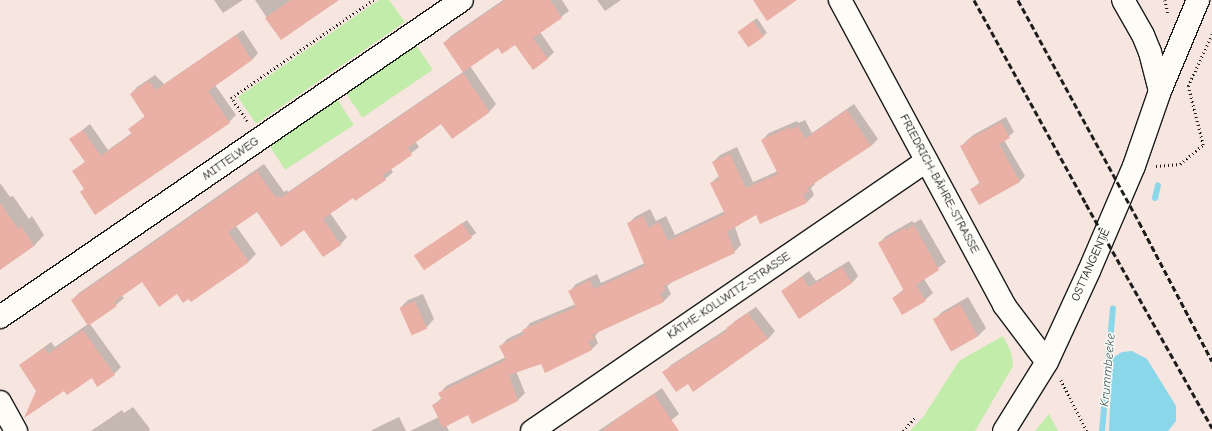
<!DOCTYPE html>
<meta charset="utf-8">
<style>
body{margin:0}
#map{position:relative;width:1212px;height:431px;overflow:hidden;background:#f7e5df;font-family:"Comic Neue",sans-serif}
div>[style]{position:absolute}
.green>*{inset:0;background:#c1eca9;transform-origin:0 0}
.water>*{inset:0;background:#89d7e8}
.shadow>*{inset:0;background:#0003;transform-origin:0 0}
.stream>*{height:6px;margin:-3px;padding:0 3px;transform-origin:3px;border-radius:3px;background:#89d7e8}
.building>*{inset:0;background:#eab0a6;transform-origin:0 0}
.path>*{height:2.5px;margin-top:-1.25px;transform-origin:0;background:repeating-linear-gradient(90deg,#1c1c1c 0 1px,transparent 0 4px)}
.roads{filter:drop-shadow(1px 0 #1c1c1c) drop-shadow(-1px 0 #1c1c1c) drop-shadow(0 1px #1c1c1c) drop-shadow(0 -1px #1c1c1c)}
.minor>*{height:22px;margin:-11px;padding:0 11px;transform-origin:11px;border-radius:11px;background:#fdfcf7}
.rail>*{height:3px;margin-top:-1.5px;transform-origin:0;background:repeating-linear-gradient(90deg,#1c1c1c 0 6px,transparent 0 9px)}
span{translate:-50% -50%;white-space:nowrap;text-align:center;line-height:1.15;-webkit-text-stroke:3px #fdfcf7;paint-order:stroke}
.street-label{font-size:12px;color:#1c1c1c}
.water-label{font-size:13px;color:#425d63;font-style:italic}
</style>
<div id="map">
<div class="green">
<div style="clip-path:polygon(379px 0,389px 0,405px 22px,256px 124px,238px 97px)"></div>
<div style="left:416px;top:45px;width:30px;height:85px;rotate:56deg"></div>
<div style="left:337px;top:99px;width:31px;height:82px;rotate:57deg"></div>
<div style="clip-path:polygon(1003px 336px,1011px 352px,1013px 366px,975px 431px,910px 431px,924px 416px,959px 361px)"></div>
<div style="clip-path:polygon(1049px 414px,1058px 431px,1035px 431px)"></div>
</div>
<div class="water">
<div style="clip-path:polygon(1132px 351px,1147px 359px,1176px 406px,1176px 421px,1168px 431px,1109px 431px,1112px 358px,1122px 352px)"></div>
</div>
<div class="shadow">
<div style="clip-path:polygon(214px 0,243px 0,223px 13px)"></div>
<div style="clip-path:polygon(255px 0,337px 0,281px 39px)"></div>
<div style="clip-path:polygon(503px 0,562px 0,569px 11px,540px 32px,554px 52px,547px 59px,516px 44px,498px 47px,470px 66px,496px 104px,489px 112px,442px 123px,415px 141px,419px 147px,391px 169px,393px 172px,385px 179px,355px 200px,353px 197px,330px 213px,347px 237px,340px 245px,258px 211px,236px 226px,256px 254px,248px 262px,188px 297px,142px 281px,121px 295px,124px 298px,116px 305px,90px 324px,121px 367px,114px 374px,92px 377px,64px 389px,38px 391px,20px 365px,51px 342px,55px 347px,88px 324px,72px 300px,79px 293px,264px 164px,284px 192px,287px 190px,288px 192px,463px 72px,444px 43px,451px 36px)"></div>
<div style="clip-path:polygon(597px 0,621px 0,605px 11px)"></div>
<div style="clip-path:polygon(757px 18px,767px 33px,763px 36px,742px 29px)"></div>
<div style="clip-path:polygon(243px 30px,258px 53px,252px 60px,215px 85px,236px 115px,229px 122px,85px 189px,73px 171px,86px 161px,71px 139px,90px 124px,108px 150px,132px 133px,129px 129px,145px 116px,131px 94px,137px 87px,155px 75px,164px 84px)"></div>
<div style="clip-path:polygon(854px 104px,878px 139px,871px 146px,814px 182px,815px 184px,811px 188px,814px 195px,807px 202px,761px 223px,757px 214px,735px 227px,741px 245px,734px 252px,673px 281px,667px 286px,671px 294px,664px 301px,600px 330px,595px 336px,598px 343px,591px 350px,516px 371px,525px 393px,518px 400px,472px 422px,468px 414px,446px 425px,449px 431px,410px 431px,439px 417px,433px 405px,442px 398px,440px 393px,446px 386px,506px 357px,501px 346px,507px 339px,524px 331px,530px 323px,576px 304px,570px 291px,576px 284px,597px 274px,601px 283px,645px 263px,628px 224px,635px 217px,650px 209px,656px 221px,666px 216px,675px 235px,725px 211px,711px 183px,719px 176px,713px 162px,720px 155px,737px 147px,753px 182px,778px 171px,762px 140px,769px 133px,797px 121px,798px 123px,805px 120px,812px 133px)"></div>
<div style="clip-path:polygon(1006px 117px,1014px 132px,1004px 140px,1025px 176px,1020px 181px,972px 189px,980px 182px,961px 146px,973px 135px)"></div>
<div style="clip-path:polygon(0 183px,10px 197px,13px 196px,29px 219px,32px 216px,44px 235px,34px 246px,0 269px)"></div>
<div style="clip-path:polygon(921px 219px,946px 262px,924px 279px,933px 293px,925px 300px,893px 298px,904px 289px,879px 243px,886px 236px,912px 221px,914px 223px)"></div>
<div style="left:467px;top:220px;width:16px;height:58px;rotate:55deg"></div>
<div style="clip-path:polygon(849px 261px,858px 276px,852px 283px,800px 318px,782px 291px,809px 271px,816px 281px)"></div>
<div style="clip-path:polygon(423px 294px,434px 319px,427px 327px,400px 308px,408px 300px)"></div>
<div style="clip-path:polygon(968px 297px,986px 328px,978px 336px,952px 351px,934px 320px,942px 312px)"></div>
<div style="clip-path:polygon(756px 307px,775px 331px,768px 339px,733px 362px,688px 383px,664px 373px,671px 365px,728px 328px,735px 321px)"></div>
<div style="clip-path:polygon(662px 388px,679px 414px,658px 431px,598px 431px)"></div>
<div style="clip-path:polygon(133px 407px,150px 429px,149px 431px,91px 431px,122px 410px,124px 413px)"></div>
<div style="clip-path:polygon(399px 417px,406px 431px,371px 431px,372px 430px)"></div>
</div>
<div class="stream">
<div style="left:1155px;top:198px;width:13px;rotate:-77deg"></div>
<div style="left:1102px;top:431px;width:123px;rotate:-84.9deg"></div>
</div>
<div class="building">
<div style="clip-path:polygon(291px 0,339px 0,281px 40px,265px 18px)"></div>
<div style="clip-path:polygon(505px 0,550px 0,562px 18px,533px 38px,548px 59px,533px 70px,515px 45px,502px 54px,498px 48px,463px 72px,443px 43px)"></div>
<div style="clip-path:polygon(753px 0,797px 0,767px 21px)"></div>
<div style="left:753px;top:21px;width:19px;height:19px;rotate:55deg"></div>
<div style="clip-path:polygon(236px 35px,252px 60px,208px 91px,230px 123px,95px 215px,80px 192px,84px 189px,72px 171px,85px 162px,69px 139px,83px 130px,101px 156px,132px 134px,128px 129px,145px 117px,130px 94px,148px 81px,156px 90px)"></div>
<div style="clip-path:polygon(463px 73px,490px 112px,452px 139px,441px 124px,408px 148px,412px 155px,383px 175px,386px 180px,355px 201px,353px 198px,323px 219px,341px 245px,323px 257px,304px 230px,281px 247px,257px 212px,228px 232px,249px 262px,191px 302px,188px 299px,183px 303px,177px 294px,159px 307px,142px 282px,114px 302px,117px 306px,88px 326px,71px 300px,257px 171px,276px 198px,279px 196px,281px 198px)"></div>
<div style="clip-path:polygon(847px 110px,871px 146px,807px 188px,809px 192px,803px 194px,807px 203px,760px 224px,756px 215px,727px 232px,735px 253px,664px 286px,666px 289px,660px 293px,664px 302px,592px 335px,595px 339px,588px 341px,592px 350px,545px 373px,541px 364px,509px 375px,518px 401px,472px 424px,468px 415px,443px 428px,432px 405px,442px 400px,438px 393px,506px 360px,499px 346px,524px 334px,522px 330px,576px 307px,568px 291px,590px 280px,594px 289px,645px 266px,627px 223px,643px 216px,649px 228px,659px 222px,668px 241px,725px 214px,710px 183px,720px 179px,712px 162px,730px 154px,746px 188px,778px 174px,761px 140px,790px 127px,791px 130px,798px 126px,805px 139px)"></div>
<div style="clip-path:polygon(1001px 122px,1010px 138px,999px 144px,1020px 182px,979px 205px,970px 189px,980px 184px,960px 146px,968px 142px,967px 140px)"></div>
<div style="clip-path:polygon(0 203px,18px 229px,21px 226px,34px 246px,0 270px)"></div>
<div style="left:462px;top:223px;width:18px;height:58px;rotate:56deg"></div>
<div style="clip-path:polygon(914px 225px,939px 270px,916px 285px,926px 301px,902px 315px,892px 298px,904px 291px,878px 243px,905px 228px,906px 230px)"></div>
<div style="clip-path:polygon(842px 267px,852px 283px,799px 319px,781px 291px,802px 277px,809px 287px)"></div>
<div style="left:415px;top:301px;width:30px;height:17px;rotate:66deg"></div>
<div style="left:960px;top:304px;width:37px;height:31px;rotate:61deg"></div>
<div style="clip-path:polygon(748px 313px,768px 339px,693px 392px,688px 384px,676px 392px,662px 372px,728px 330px,726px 328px)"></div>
<div style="clip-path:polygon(83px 330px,115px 375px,97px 387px,92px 378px,67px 395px,64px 391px,24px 418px,36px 391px,19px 365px,44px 348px,48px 354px)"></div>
<div style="clip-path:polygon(654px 394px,679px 431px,602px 431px,620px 417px)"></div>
</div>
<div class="path">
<div style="left:1165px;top:0;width:13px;rotate:77deg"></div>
<div style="left:247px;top:121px;width:28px;rotate:-125deg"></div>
<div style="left:231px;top:98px;width:173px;rotate:-34.6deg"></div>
<div style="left:1156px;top:166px;width:24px;rotate:-5deg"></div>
<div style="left:1180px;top:164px;width:30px;rotate:-40deg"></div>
<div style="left:1203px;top:145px;width:61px;rotate:-104.3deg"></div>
<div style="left:1188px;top:86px;width:57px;rotate:-65.2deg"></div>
<div style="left:1061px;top:380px;width:57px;rotate:63deg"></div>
<div style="left:903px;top:431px;width:18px;rotate:-49deg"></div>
</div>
<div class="roads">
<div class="minor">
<div style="left:840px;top:0;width:346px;rotate:61.7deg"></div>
<div style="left:1004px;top:305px;width:71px;rotate:53deg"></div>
<div style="left:1123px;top:0;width:40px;rotate:60.3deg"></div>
<div style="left:1143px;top:35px;width:18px;rotate:68deg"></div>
<div style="left:1150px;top:52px;width:40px;rotate:75.6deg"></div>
<div style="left:0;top:317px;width:560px;rotate:-34.46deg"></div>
<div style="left:0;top:402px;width:33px;rotate:61deg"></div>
<div style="left:532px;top:431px;width:478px;rotate:-34.4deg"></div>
<div style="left:1004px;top:431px;width:81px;rotate:-58.1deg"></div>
<div style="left:1047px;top:362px;width:100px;rotate:-65.2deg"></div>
<div style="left:1089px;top:271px;width:114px;rotate:-66.8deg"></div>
<div style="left:1134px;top:166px;width:79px;rotate:-70.9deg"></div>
<div style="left:1160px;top:91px;width:99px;rotate:-67.3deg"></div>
</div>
</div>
<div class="rail">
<div style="left:974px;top:0;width:233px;rotate:61.2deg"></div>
<div style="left:1086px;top:204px;width:257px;rotate:60.6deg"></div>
<div style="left:1018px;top:0;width:253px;rotate:61.4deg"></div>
<div style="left:1139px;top:222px;width:157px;rotate:62.3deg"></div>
</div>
<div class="street-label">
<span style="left:231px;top:159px;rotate:-35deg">MITTELWEG</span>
<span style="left:939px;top:184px;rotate:62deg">FRIEDRICH-BÄHRE-STRASSE</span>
<span style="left:1091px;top:265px;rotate:-66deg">OSTTANGENTE</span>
<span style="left:729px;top:296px;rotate:-34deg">KÄTHE-KOLLWITZ-STRASSE</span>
</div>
<div class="water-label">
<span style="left:1108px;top:370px;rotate:-85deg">Krummbeeke</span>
</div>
</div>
